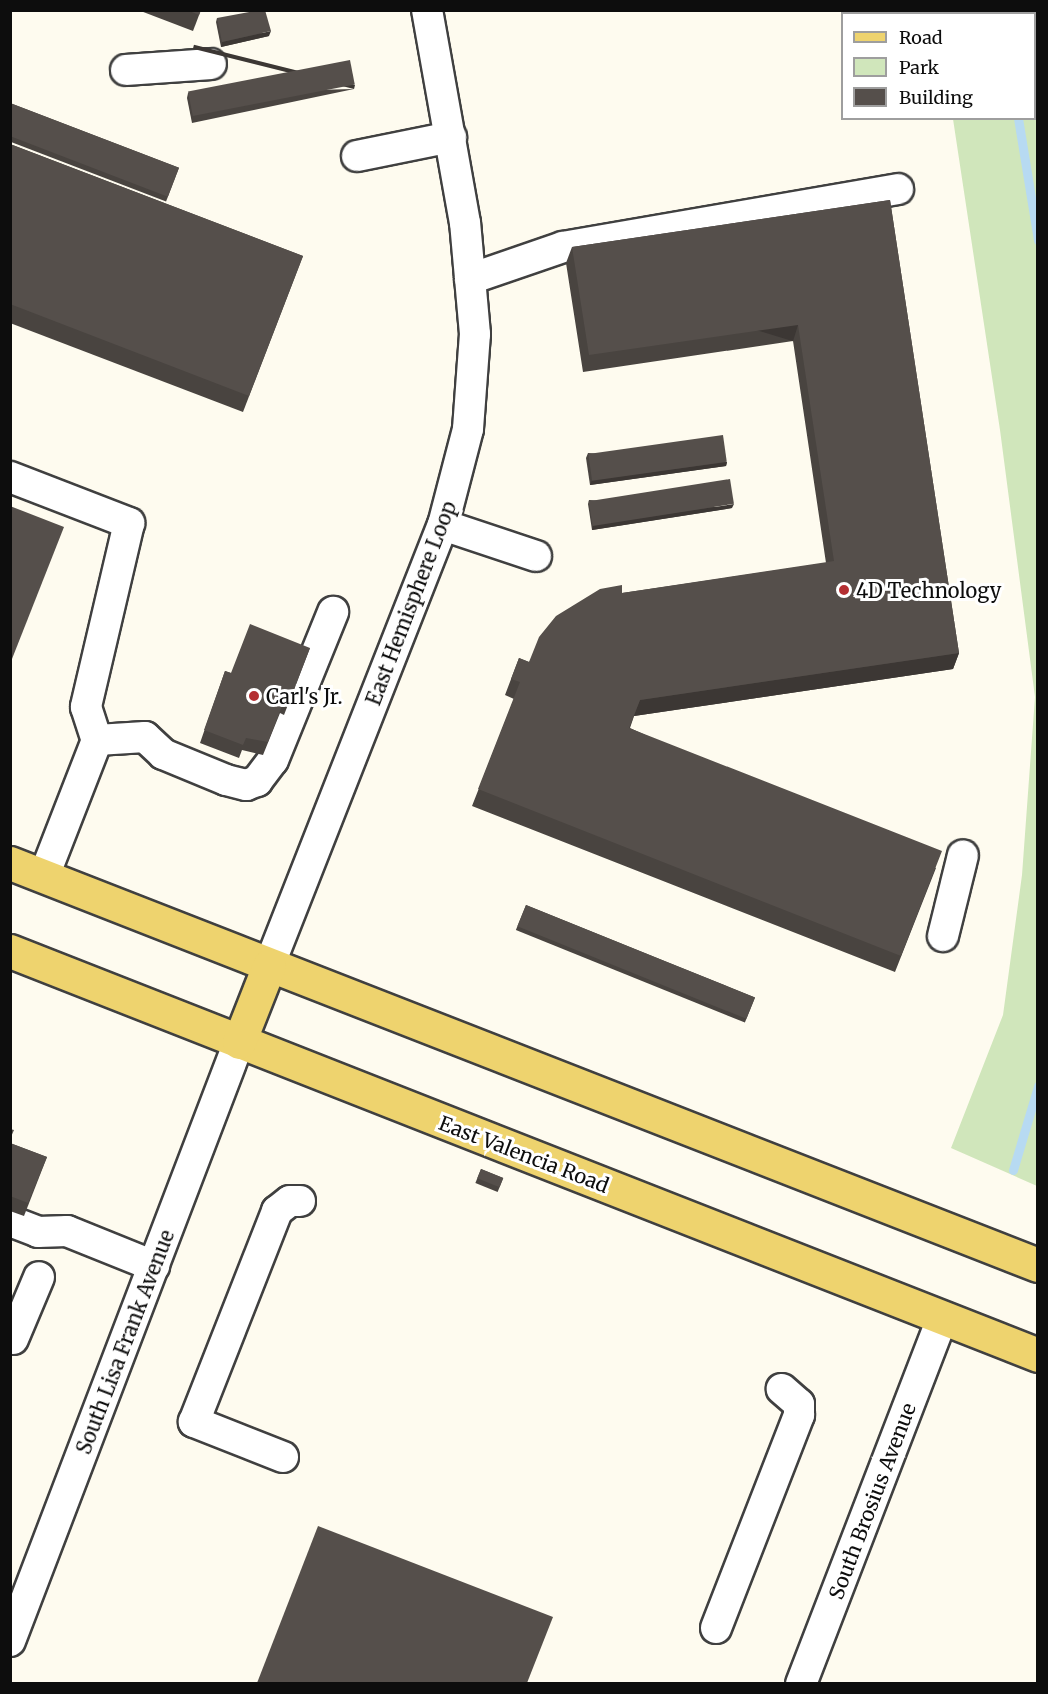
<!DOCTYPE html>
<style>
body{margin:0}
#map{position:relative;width:1048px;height:1694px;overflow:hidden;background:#fefbef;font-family:Merriweather,serif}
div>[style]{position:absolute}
.green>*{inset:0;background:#d0e6bb}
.stream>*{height:9px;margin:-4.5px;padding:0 4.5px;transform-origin:4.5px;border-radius:4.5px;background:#b7daf2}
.roads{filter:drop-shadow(2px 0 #404040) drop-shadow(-2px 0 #404040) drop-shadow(0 2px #404040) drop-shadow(0 -2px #404040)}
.minor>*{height:30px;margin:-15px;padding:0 15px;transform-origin:15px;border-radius:15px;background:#fff}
.major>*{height:33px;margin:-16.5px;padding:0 16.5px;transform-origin:16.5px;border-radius:16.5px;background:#eed36e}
.wall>*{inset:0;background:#494440;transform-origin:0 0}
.shaded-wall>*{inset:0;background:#3c3734;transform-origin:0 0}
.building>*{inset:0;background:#554f4b;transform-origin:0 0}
.dots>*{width:16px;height:16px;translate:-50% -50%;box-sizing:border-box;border:3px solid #fff;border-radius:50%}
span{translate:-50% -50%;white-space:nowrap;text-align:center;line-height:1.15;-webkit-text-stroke:6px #fff;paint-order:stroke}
.poi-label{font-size:20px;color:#0d0d0d}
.left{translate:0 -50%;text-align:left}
.street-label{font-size:20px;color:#0d0d0d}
.frame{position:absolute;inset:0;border:12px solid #0d0d0d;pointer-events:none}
.legend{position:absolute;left:841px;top:12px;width:195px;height:108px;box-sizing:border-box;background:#fff;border:2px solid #9e9e9e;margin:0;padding:8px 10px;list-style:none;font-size:18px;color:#0d0d0d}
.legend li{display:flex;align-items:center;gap:12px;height:30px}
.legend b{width:30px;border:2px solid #9e9e9e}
</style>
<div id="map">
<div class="green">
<div style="clip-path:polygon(937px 11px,1035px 11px,1037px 27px,1037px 1186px,951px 1148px,1003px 1015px,1022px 875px,1035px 697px,1000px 430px,953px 119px,1034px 118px,1034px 14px)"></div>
</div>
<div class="stream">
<div style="left:1000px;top:10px;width:4px;rotate:76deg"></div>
<div style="left:1018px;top:118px;width:124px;rotate:80.7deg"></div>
<div style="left:1013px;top:1170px;width:88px;rotate:-73.4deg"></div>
</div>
<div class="roads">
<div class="minor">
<div style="left:126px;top:70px;width:85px;rotate:-4deg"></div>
<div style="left:357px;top:156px;width:96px;rotate:-11.4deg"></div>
<div style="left:470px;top:279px;width:98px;rotate:-19deg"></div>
<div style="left:563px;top:247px;width:340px;rotate:-9.8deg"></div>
<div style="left:10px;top:477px;width:128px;rotate:21.1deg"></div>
<div style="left:129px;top:523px;width:189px;rotate:103.2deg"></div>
<div style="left:86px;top:707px;width:35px;rotate:72deg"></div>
<div style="left:443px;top:525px;width:98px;rotate:18.4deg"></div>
<div style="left:44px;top:876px;width:146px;rotate:-68.7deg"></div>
<div style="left:97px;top:740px;width:48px;rotate:-3.6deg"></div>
<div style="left:145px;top:737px;width:25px;rotate:43deg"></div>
<div style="left:163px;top:754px;width:68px;rotate:22.4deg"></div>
<div style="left:226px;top:780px;width:21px;rotate:14deg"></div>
<div style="left:246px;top:785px;width:12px;rotate:-20deg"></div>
<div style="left:257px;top:781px;width:26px;rotate:-53deg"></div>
<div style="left:273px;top:760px;width:160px;rotate:-67.9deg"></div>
<div style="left:943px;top:936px;width:83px;rotate:-76.1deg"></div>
<div style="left:269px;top:966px;width:474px;rotate:-68.5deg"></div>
<div style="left:443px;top:525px;width:99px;rotate:-75.4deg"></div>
<div style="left:468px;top:429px;width:95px;rotate:-85.8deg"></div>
<div style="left:475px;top:334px;width:111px;rotate:-95.1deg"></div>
<div style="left:465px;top:223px;width:216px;rotate:-100.1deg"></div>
<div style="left:10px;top:1221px;width:30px;rotate:21deg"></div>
<div style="left:38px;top:1232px;width:29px;rotate:-2deg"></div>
<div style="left:67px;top:1231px;width:94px;rotate:21.9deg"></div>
<div style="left:13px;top:1339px;width:67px;rotate:-67.2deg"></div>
<div style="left:283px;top:1457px;width:96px;rotate:-158.5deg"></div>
<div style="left:194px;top:1422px;width:227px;rotate:-68.5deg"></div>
<div style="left:277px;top:1211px;width:16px;rotate:-38deg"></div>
<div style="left:290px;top:1201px;width:10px"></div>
<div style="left:716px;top:1628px;width:229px;rotate:-68.7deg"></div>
<div style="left:799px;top:1415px;width:11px;rotate:-90deg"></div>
<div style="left:799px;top:1404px;width:23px;rotate:-139deg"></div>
<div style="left:10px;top:1641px;width:641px;rotate:-69.08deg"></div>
<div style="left:801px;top:1684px;width:392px;rotate:-68.9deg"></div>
</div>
<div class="major">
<div style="left:10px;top:863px;width:1104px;rotate:21.36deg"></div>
<div style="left:10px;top:951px;width:1105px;rotate:21.45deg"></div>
<div style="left:239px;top:1042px;width:82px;rotate:-68.5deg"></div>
</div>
</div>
<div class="wall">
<div style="clip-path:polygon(138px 10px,201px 10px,193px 31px)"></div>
<div style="clip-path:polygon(217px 18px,269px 36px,221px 47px,216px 22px)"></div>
<div style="clip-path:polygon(354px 89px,192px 123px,187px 98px,188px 93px)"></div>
<div style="left:10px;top:103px;width:181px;height:36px;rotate:21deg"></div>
<div style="clip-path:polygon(10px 144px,303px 256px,243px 412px,10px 323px)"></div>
<div style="clip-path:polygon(890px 200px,959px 653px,953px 669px,634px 716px,630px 728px,936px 868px,895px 972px,472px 806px,514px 699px,505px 695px,519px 658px,529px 662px,622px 593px,826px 563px,793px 341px,583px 372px,566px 263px,572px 247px)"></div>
<div style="clip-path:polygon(588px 453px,727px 462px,726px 466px,590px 485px,586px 458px)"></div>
<div style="clip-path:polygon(589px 500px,732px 508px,592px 530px,588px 504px)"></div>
<div style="clip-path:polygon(310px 648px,284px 715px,280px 713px,263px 755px,242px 750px,239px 758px,200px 743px,225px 671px,231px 673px)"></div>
<div style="left:526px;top:905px;width:247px;height:27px;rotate:22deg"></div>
<div style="clip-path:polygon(10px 1143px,47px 1157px,24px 1216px,10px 1211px)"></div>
<div style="left:481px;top:1169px;width:24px;height:15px;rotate:22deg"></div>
</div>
<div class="shaded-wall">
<div style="clip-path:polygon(271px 31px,269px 36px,221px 47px,222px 42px)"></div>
<div style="left:355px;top:85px;width:4px;height:166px;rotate:104deg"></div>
<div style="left:798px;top:325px;width:17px;height:211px;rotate:107deg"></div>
<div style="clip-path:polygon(727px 462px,726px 466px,590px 485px,592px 480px)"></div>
<div style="clip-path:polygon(734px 504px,732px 508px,592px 530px,593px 525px)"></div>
<div style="clip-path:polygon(959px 653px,953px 669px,634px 716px,623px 744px,640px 700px)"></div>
</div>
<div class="building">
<div style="clip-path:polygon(187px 10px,201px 10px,199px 15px)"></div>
<div style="clip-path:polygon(260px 10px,265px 10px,271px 31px,222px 42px,217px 18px)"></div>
<div style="left:350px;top:60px;width:25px;height:165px;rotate:79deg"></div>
<div style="left:10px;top:103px;width:181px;height:31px;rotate:21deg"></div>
<div style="clip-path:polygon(10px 144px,303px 256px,249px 396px,10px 304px)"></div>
<div style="clip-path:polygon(890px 200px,959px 653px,640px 700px,629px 728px,942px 851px,901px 956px,478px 789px,520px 682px,511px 679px,519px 658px,529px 662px,539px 637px,556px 616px,600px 589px,622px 585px,622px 593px,834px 561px,798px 325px,589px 355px,572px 247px)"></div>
<div style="left:723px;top:435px;width:27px;height:136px;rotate:82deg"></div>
<div style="left:730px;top:479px;width:25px;height:143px;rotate:81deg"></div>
<div style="clip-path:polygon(10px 506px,64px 527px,10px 664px)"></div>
<div style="clip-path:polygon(250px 624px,310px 648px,289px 703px,284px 701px,268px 742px,246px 738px,243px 745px,204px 730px,225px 671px,231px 673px)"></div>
<div style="left:526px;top:905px;width:247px;height:23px;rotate:22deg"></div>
<div style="clip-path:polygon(10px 1129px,14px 1130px,10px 1139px)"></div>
<div style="clip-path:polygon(10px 1143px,47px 1157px,28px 1203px,10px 1196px)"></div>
<div style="left:481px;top:1169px;width:24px;height:10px;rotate:22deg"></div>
<div style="clip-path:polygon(318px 1526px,553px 1617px,527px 1683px,257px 1683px)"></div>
</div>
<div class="dots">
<div style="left:844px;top:590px;background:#b42f32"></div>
<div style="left:254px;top:696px;background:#b42f32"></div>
</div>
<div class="poi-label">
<span class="left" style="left:856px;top:590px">4D Technology</span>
<span class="left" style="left:266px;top:696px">Carl's Jr.</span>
</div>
<div class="street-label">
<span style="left:411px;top:603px;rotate:-69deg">East Hemisphere Loop</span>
<span style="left:524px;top:1154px;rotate:21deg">East Valencia Road</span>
<span style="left:125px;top:1342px;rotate:-69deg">South Lisa Frank Avenue</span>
<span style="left:872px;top:1501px;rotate:-69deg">South Brosius Avenue</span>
</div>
<div class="frame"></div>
<ul class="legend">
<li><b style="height:8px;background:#eed36e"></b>Road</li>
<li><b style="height:16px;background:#d0e6bb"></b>Park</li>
<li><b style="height:16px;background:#554f4b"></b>Building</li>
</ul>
</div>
